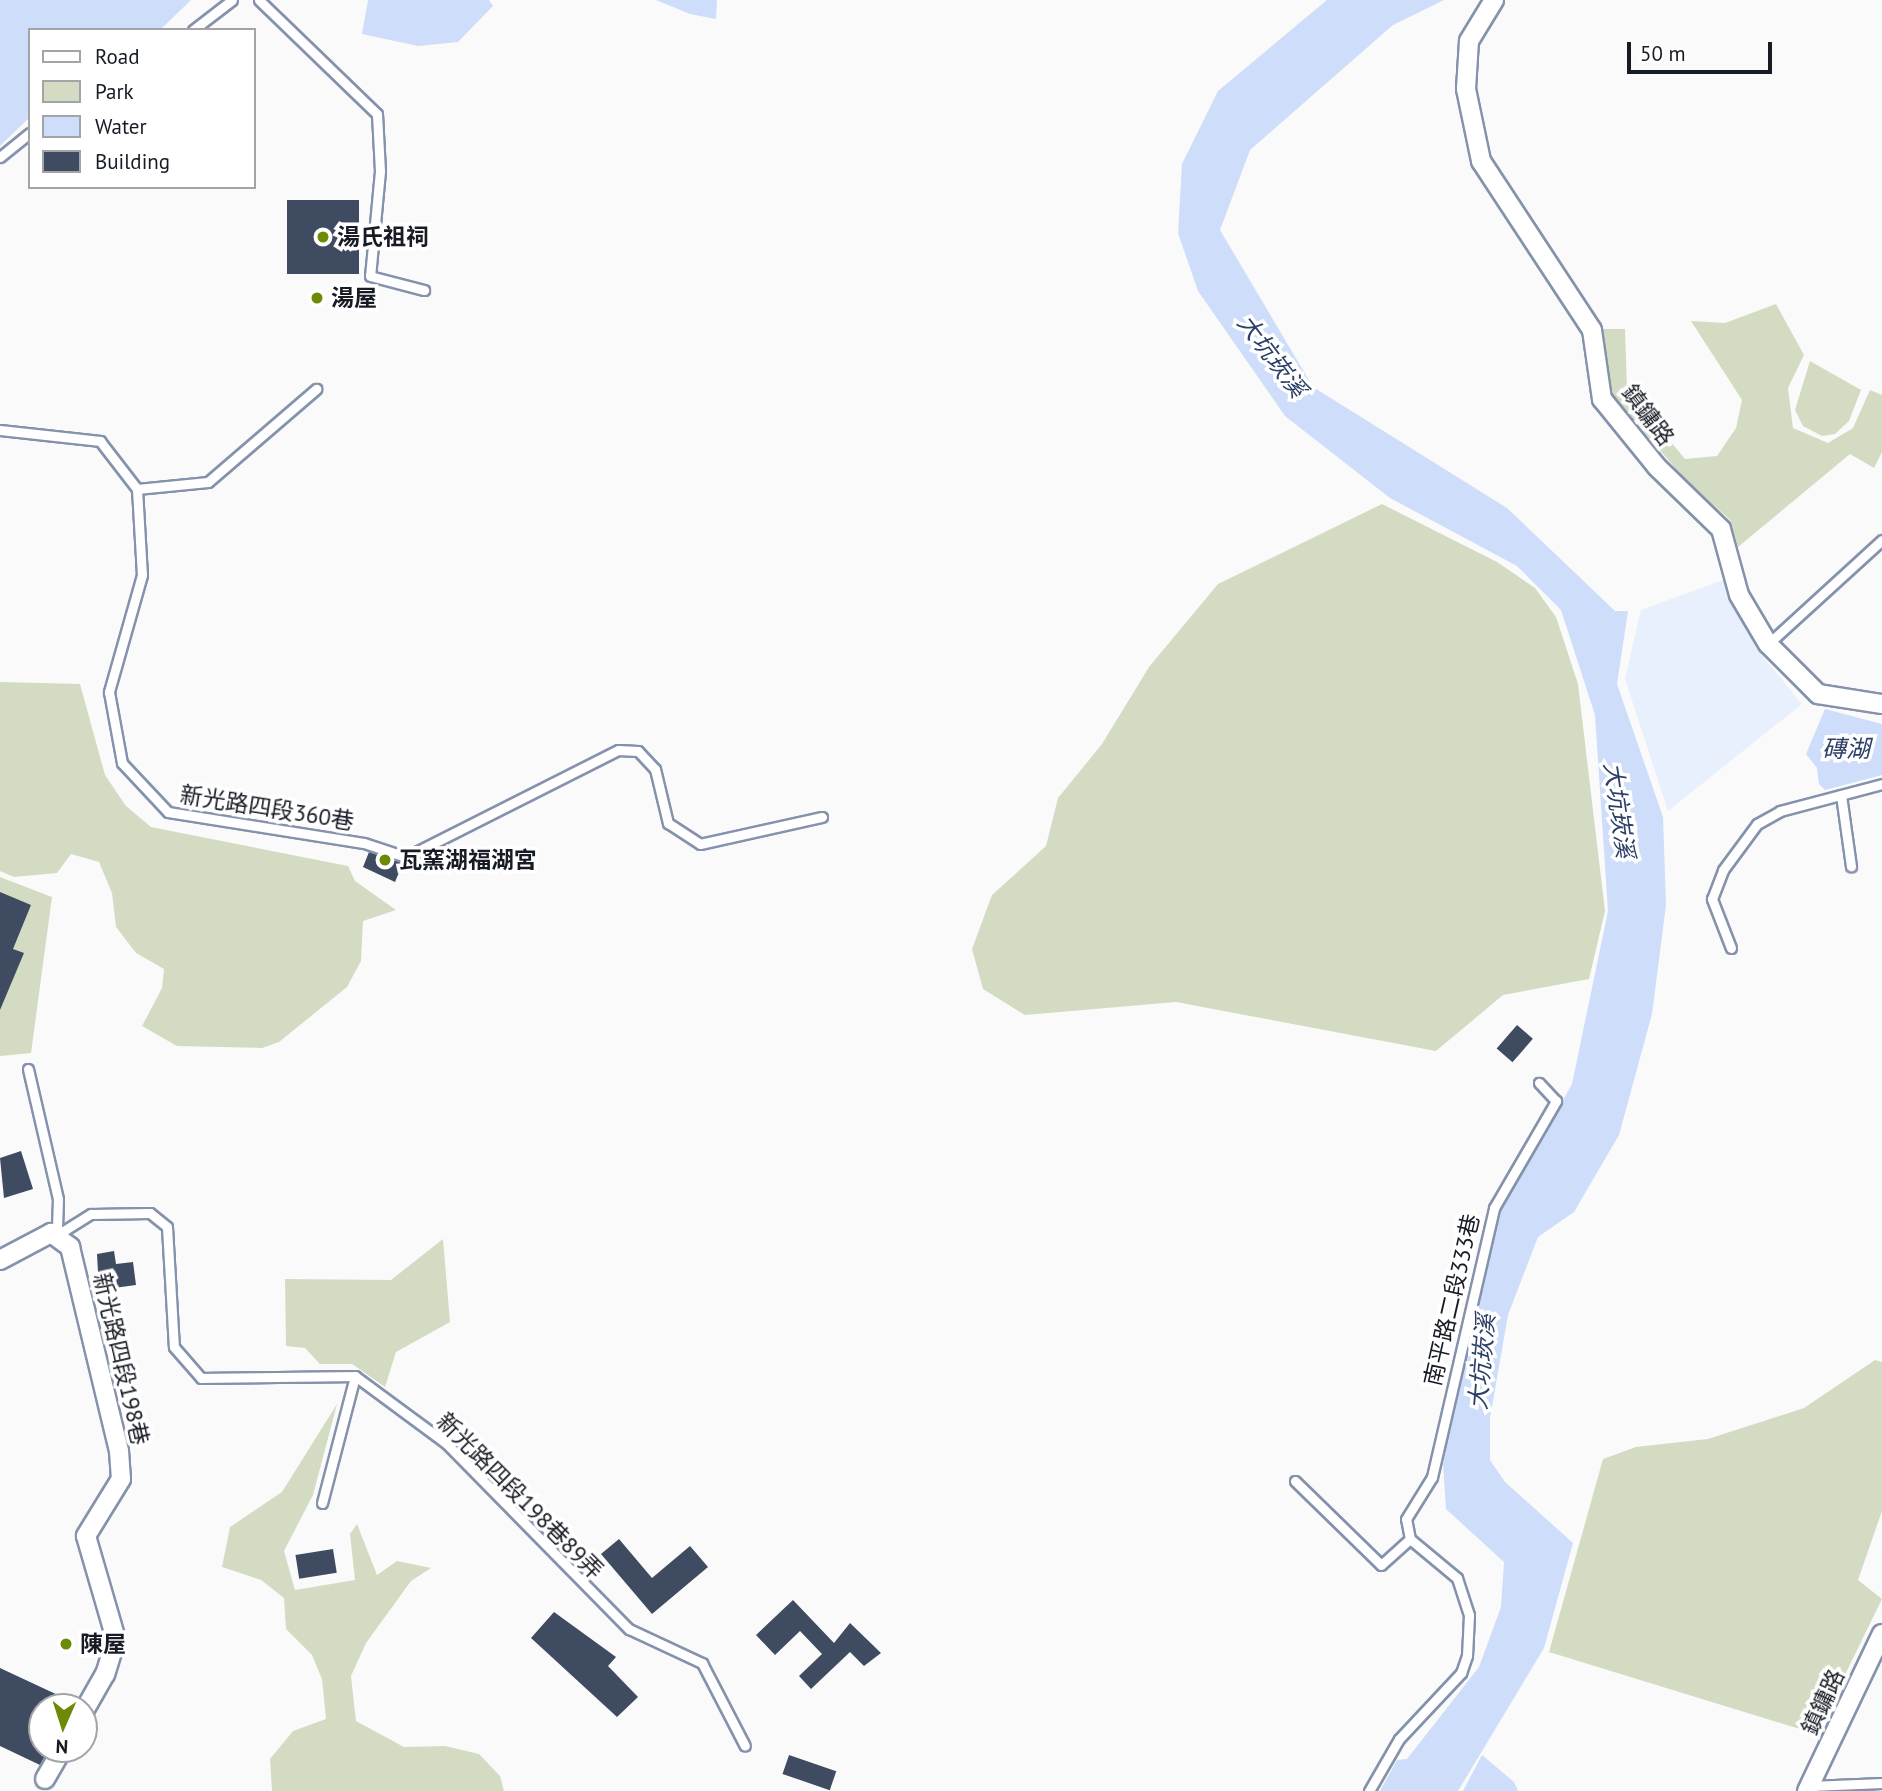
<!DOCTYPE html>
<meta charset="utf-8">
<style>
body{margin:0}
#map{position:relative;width:1882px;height:1791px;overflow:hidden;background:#fafafa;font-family:"PT Sans","Noto Sans TC",sans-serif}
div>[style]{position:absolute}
.built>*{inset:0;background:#e8effd}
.green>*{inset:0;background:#d3dcc2}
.water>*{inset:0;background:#ceddf9}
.building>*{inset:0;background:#3f4b61;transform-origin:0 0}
.roads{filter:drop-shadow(2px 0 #8592ab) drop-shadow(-2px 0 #8592ab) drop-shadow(0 2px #8592ab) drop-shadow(0 -2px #8592ab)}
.service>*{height:9px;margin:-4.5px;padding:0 4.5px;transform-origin:4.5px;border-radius:4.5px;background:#fff}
.minor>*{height:18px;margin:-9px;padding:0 9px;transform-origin:9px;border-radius:9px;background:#fff}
.dots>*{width:19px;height:19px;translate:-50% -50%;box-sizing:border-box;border:4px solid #fff;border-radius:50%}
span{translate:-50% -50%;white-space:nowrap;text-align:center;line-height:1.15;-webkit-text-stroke:7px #fff;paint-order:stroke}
.poi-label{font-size:23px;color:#161b24;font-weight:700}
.left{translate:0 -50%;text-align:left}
.street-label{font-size:23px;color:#161b24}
.water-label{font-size:24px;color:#2c3f66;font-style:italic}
.legend{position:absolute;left:28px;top:28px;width:228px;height:161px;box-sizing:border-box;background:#fff;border:2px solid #a2a4a7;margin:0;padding:9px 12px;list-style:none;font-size:21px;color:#161b24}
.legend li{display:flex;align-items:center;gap:14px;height:35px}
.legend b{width:35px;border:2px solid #a2a4a7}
.north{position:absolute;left:28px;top:1693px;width:70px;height:70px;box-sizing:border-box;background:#fff;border:2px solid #a2a4a7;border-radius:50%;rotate:183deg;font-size:19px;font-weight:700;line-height:28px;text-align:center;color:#161b24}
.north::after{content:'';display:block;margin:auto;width:24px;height:32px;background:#6d8a04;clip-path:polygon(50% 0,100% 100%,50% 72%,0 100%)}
.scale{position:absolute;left:1627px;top:42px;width:145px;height:32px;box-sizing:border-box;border:4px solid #161b24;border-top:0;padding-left:9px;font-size:21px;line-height:24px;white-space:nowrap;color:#161b24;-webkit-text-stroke:5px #fff;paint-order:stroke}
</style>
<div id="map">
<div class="built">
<div style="clip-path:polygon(1723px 580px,1756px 648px,1802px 704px,1668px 811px,1625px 679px,1641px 610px)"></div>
</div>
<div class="green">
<div style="clip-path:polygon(1776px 304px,1804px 355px,1788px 388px,1793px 428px,1828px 443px,1853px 428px,1870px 390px,1882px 395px,1882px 452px,1874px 468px,1850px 454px,1738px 547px,1730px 520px,1682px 476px,1613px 395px,1601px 329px,1625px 329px,1627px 389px,1685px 459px,1717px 456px,1736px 428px,1742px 400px,1691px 321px,1725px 323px)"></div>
<div style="clip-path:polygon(1810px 361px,1861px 390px,1849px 421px,1835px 434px,1822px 436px,1803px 426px,1795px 410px)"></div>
<div style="clip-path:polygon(1382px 504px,1497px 562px,1535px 588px,1556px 617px,1578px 684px,1605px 911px,1589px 979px,1503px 995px,1436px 1051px,1176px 1002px,1025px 1015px,983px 989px,972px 949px,992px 895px,1046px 846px,1058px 798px,1102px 744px,1149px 667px,1218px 584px)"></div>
<div style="clip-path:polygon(0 682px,80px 684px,105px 775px,126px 806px,151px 827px,348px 866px,355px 881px,396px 910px,363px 921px,361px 961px,347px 987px,279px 1042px,262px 1048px,177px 1046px,142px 1026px,162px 988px,164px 969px,136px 953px,116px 927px,112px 893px,99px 862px,71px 854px,57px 873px,14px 877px,0 871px)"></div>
<div style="clip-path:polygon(0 877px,52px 897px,31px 1053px,0 1056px)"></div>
<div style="clip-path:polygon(443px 1239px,450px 1322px,396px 1352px,385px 1387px,352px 1364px,320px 1364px,305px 1348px,286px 1346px,285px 1279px,391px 1280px)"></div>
<div style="clip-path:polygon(1875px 1360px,1882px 1362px,1882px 1511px,1858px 1580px,1882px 1599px,1816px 1734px,1549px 1652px,1603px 1459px,1636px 1447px,1708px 1439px,1804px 1408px)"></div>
<div style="clip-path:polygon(337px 1404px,313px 1495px,284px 1551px,295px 1590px,355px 1580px,350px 1534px,357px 1524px,377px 1575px,397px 1561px,431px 1568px,411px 1581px,366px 1643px,351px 1676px,356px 1721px,404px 1747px,445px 1746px,479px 1754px,500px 1776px,504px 1791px,272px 1791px,270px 1759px,293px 1731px,326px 1719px,322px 1679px,312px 1655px,286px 1629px,284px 1598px,261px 1580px,222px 1567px,230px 1527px,282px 1492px)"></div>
</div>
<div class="water">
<div style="clip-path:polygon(0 0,191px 0,160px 30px,30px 30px,30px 117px,0 146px)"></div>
<div style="clip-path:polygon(368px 0,489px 0,493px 6px,458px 42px,418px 46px,362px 34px)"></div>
<div style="clip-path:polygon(656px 0,717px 0,716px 19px,690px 14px)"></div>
<div style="clip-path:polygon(1327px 0,1444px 0,1393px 25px,1250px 150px,1220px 230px,1313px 387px,1507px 508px,1615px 611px,1628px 611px,1617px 684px,1663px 817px,1666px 905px,1652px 1014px,1619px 1135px,1574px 1212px,1538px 1237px,1508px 1315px,1490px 1418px,1490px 1460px,1505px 1482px,1573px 1543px,1544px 1648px,1458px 1791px,1380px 1791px,1397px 1760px,1407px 1759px,1479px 1667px,1501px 1607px,1504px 1562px,1446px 1509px,1443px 1464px,1479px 1281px,1501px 1210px,1572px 1084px,1608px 911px,1595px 715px,1561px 610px,1517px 566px,1390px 498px,1285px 416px,1198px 291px,1178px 233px,1182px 164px,1218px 91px)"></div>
<div style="clip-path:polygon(1825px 709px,1882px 724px,1882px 775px,1825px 790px,1819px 784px,1817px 768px,1806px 754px)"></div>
<div style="clip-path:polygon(1482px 1755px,1514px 1782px,1518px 1791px,1463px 1791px)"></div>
</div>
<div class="building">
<div style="left:287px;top:200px;width:72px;height:74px"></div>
<div style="clip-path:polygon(369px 852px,403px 863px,395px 882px,363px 867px)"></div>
<div style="clip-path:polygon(0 892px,31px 905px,13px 949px,24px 953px,0 1010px)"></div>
<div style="left:1517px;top:1025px;width:21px;height:31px;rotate:41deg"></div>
<div style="clip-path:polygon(21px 1151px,33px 1189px,4px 1198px,0 1158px)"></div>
<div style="clip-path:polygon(114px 1251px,116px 1264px,133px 1262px,136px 1285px,99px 1290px,97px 1254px)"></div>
<div style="clip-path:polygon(619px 1539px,652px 1578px,690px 1546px,708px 1567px,652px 1614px,601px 1554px)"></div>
<div style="left:333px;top:1549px;width:24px;height:38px;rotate:81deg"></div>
<div style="clip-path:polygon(793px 1600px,834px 1643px,850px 1623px,881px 1653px,864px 1666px,850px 1652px,811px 1689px,799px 1676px,822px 1654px,800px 1631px,775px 1655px,756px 1635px)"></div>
<div style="clip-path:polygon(554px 1612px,616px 1657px,608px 1666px,638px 1697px,617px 1717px,531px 1638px)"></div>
<div style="clip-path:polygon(0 1668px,75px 1703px,42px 1707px,42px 1749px,49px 1749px,40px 1765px,0 1746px)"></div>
<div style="left:789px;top:1755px;width:50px;height:20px;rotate:19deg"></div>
</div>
<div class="roads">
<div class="service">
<div style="left:259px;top:0;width:164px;rotate:44deg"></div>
<div style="left:377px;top:114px;width:57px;rotate:87deg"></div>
<div style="left:380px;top:171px;width:105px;rotate:95.4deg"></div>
<div style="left:370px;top:276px;width:56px;rotate:14.5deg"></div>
<div style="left:193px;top:30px;width:49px;rotate:-37.6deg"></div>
<div style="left:0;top:157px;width:38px;rotate:-39deg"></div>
<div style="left:0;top:430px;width:101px;rotate:6.3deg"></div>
<div style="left:100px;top:441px;width:61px;rotate:52.4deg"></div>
<div style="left:137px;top:489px;width:86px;rotate:86.7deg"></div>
<div style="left:142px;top:575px;width:122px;rotate:105.8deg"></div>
<div style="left:109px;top:692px;width:72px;rotate:79.6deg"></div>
<div style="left:122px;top:763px;width:67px;rotate:46.8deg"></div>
<div style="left:168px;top:812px;width:198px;rotate:9deg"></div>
<div style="left:364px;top:843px;width:44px;rotate:18.4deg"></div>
<div style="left:406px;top:857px;width:237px;rotate:-26.8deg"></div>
<div style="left:618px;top:750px;width:20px;rotate:3deg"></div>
<div style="left:638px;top:751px;width:25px;rotate:47deg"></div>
<div style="left:655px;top:769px;width:56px;rotate:76.5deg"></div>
<div style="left:668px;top:823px;width:38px;rotate:33deg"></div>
<div style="left:700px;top:844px;width:125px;rotate:-12.5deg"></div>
<div style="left:137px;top:489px;width:71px;rotate:-5.6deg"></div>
<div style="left:208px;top:482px;width:143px;rotate:-40.7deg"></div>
<div style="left:1768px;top:644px;width:154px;rotate:-42.4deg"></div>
<div style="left:1841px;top:795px;width:72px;rotate:82deg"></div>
<div style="left:1731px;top:948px;width:53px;rotate:-111.2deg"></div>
<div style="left:1712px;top:899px;width:31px;rotate:-69deg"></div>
<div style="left:1723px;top:870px;width:57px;rotate:-53.5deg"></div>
<div style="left:1757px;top:824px;width:26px;rotate:-29deg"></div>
<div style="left:1780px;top:811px;width:106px;rotate:-14.8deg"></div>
<div style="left:28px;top:1069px;width:133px;rotate:77deg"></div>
<div style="left:58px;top:1199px;width:36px;rotate:92deg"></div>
<div style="left:57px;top:1235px;width:40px;rotate:-32deg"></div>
<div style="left:91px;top:1214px;width:59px;rotate:-1deg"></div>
<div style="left:150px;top:1213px;width:22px;rotate:39deg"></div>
<div style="left:167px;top:1227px;width:120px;rotate:86.7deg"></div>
<div style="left:174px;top:1347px;width:41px;rotate:48.9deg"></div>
<div style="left:201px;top:1378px;width:154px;rotate:-0.7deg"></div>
<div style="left:355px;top:1376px;width:113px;rotate:36.4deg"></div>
<div style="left:446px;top:1443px;width:261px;rotate:45.5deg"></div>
<div style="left:629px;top:1629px;width:81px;rotate:25deg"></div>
<div style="left:702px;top:1663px;width:93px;rotate:62.6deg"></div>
<div style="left:1295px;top:1481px;width:120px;rotate:44.3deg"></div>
<div style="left:1381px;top:1565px;width:39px;rotate:-42deg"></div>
<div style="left:322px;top:1503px;width:131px;rotate:-75.4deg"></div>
<div style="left:1810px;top:1786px;width:72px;rotate:-2.4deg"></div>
<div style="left:1369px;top:1791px;width:60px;rotate:-60deg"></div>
<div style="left:1399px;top:1739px;width:91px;rotate:-46.8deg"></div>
<div style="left:1461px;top:1673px;width:18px;rotate:-71deg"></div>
<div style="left:1467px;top:1656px;width:41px;rotate:-87.2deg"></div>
<div style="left:1469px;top:1615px;width:39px;rotate:-108deg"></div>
<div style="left:1457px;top:1578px;width:61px;rotate:-140.3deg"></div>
<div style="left:1410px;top:1539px;width:20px;rotate:-101deg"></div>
<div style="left:1406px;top:1519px;width:49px;rotate:-58.2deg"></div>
<div style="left:1432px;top:1477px;width:276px;rotate:-77deg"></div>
<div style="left:1494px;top:1208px;width:124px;rotate:-59.9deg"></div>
<div style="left:1556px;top:1101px;width:25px;rotate:-133deg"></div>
</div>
<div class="minor">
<div style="left:1494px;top:0;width:48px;rotate:121.4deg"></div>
<div style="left:1469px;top:41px;width:48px;rotate:93.6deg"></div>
<div style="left:1466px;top:89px;width:74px;rotate:78.2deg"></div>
<div style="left:1481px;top:161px;width:202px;rotate:56.7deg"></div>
<div style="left:1592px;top:330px;width:70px;rotate:81.8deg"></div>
<div style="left:1602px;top:399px;width:87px;rotate:51deg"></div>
<div style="left:1657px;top:467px;width:89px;rotate:44.1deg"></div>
<div style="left:1721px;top:529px;width:68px;rotate:74.7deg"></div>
<div style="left:1739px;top:595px;width:57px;rotate:59.4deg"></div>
<div style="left:1768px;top:644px;width:71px;rotate:45deg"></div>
<div style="left:1818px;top:694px;width:65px;rotate:8.9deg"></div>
<div style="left:0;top:1260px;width:58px;rotate:-27.9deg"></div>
<div style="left:51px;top:1233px;width:24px;rotate:36deg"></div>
<div style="left:70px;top:1247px;width:210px;rotate:76.5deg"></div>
<div style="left:119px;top:1451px;width:28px;rotate:86deg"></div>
<div style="left:121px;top:1479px;width:67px;rotate:121.6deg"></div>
<div style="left:86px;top:1536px;width:107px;rotate:73.8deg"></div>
<div style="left:116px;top:1639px;width:37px;rotate:107deg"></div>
<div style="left:105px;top:1674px;width:43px;rotate:119.6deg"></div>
<div style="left:45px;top:1779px;width:34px;rotate:-60deg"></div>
<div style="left:1807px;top:1791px;width:174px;rotate:-64.5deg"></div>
</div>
</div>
<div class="dots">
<div style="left:323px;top:237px;background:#6d8a04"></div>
<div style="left:317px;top:298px;background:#6d8a04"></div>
<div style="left:385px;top:860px;background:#6d8a04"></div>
<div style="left:66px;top:1644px;background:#6d8a04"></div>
</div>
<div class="poi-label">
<span class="left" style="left:337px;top:237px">湯氏祖祠</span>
<span class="left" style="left:331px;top:298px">湯屋</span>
<span class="left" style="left:399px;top:860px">瓦窯湖福湖宮</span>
<span class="left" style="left:80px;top:1644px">陳屋</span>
</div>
<div class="street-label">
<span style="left:1648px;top:415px;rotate:53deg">鎮鏞路</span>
<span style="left:267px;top:808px;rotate:9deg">新光路四段360巷</span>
<span style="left:1452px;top:1300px;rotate:-77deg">南平路二段333巷</span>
<span style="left:121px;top:1359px;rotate:77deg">新光路四段198巷</span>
<span style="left:520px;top:1496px;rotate:45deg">新光路四段198巷89弄</span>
<span style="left:1823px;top:1702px;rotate:-65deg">鎮鏞路</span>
</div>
<div class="water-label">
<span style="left:1272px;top:356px;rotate:53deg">大坑崁溪</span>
<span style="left:1846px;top:749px">磚湖</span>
<span style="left:1619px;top:810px;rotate:82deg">大坑崁溪</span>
<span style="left:1482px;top:1362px;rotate:-85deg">大坑崁溪</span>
</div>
<ul class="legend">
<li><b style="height:9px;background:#fff"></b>Road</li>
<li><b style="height:19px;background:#d3dcc2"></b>Park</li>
<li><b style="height:19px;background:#ceddf9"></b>Water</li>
<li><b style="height:19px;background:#3f4b61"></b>Building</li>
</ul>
<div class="north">N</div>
<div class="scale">50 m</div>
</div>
